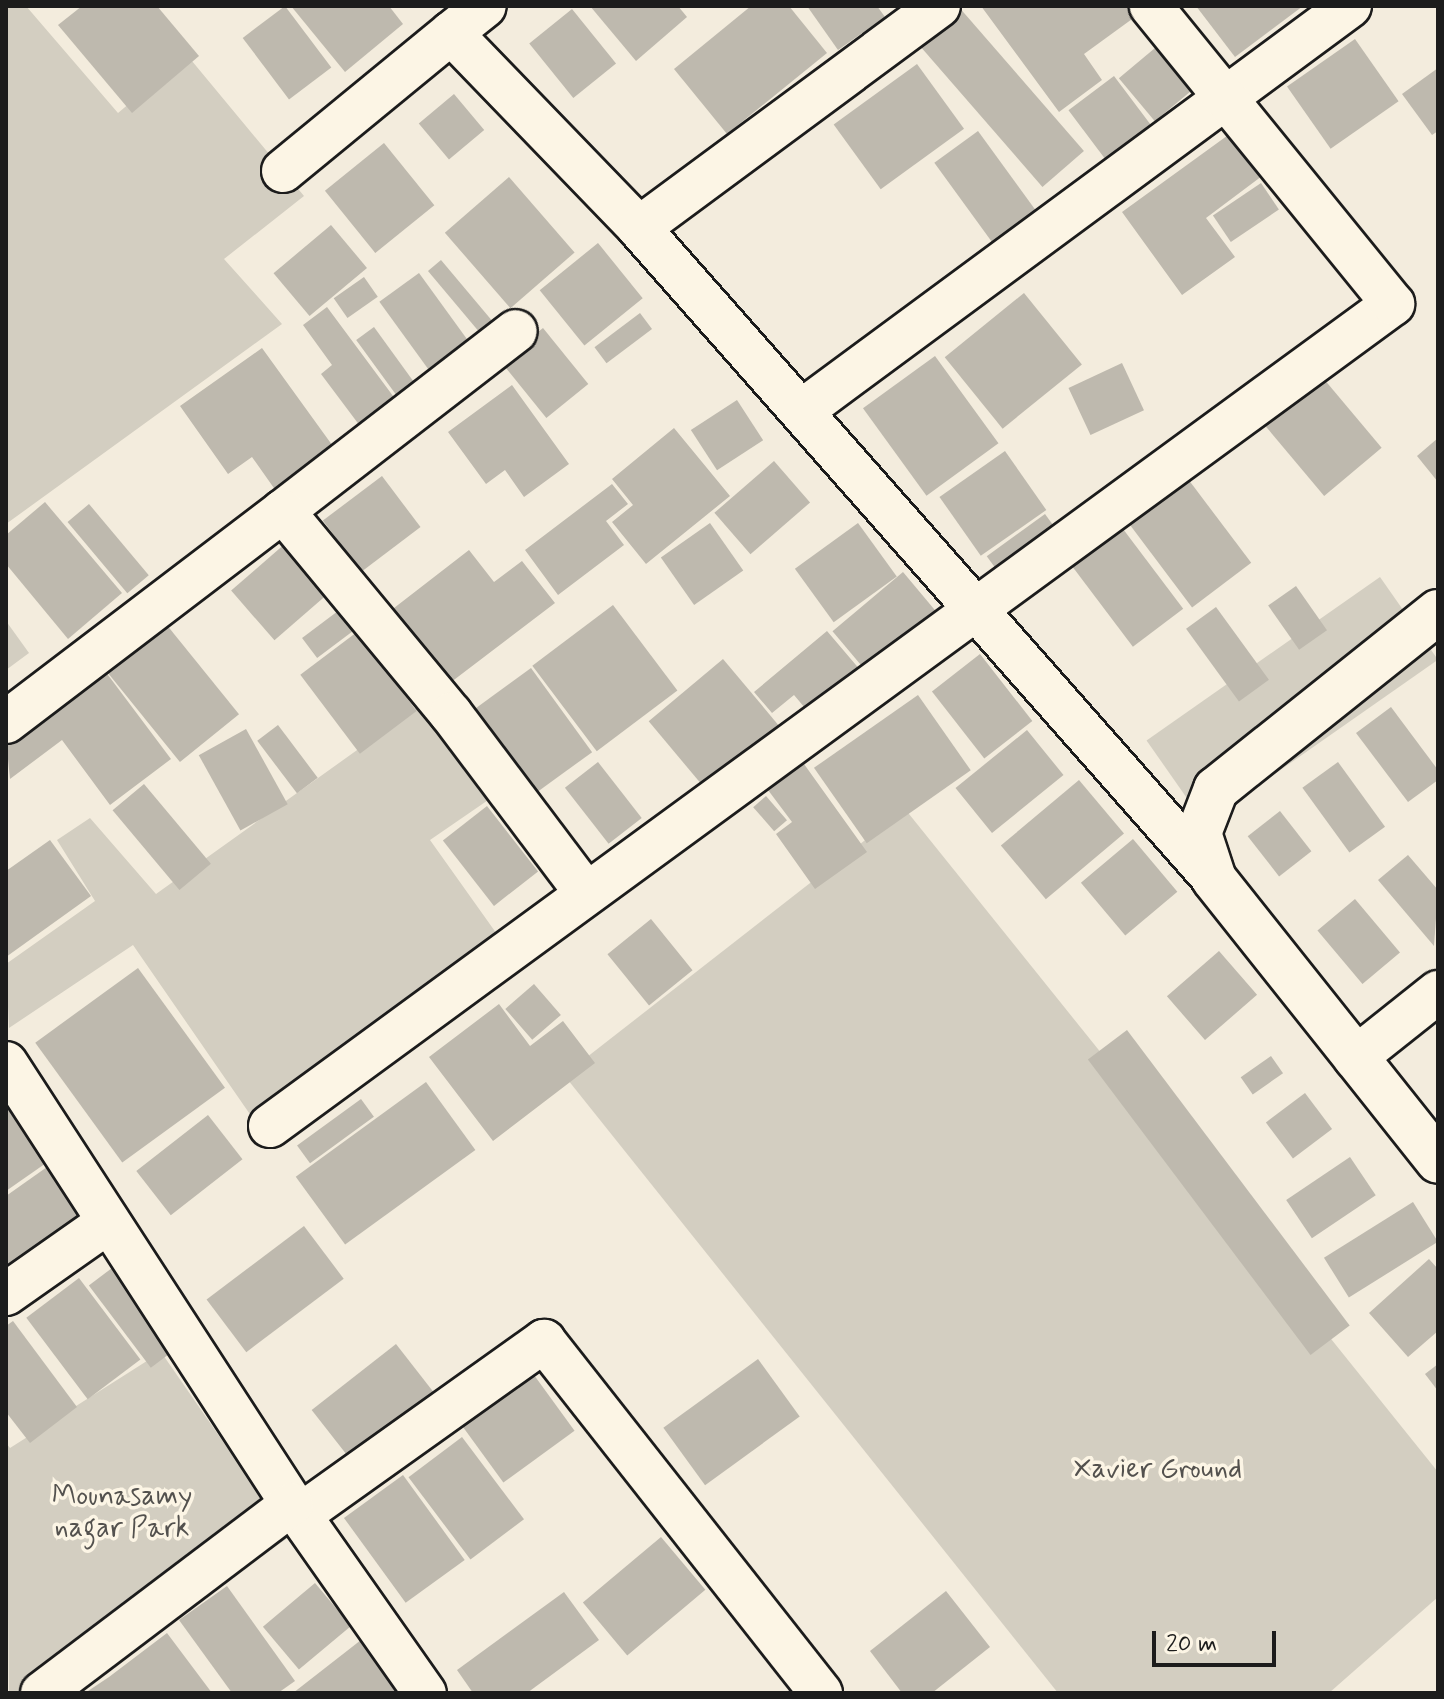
<!DOCTYPE html>
<style>
body{margin:0}
#map{position:relative;width:1444px;height:1699px;overflow:hidden;background:#f3ecdd;font-family:Mynerve,sans-serif}
div>[style]{position:absolute}
.green>*{inset:0;background:#d3cec1;transform-origin:0 0}
.building>*{inset:0;background:#beb9ae;transform-origin:0 0}
.roads{filter:drop-shadow(2px 0 #1c1c1c) drop-shadow(-2px 0 #1c1c1c) drop-shadow(0 2px #1c1c1c) drop-shadow(0 -2px #1c1c1c)}
.minor>*{height:42px;margin:-21px;padding:0 21px;transform-origin:21px;border-radius:21px;background:#fcf5e5}
.tertiary>*{height:44px;margin:-22px;padding:0 22px;transform-origin:22px;border-radius:22px;background:#fcf5e5}
span{translate:-50% -50%;white-space:nowrap;text-align:center;line-height:1.15;-webkit-text-stroke:7px #fcf5e5;paint-order:stroke}
.park-label{font-size:28px;color:#53514e}
.frame{position:absolute;inset:0;border:8px solid #1c1c1c;pointer-events:none}
.scale{position:absolute;left:1152px;top:1631px;width:124px;height:36px;box-sizing:border-box;border:4px solid #1c1c1c;border-top:0;padding-left:10px;font-size:24px;line-height:28px;white-space:nowrap;color:#1c1c1c;-webkit-text-stroke:6px #fcf5e5;paint-order:stroke}
</style>
<div id="map">
<div class="green">
<div style="clip-path:polygon(6px 6px,26px 6px,118px 113px,187px 55px,304px 196px,224px 259px,282px 324px,6px 524px)"></div>
<div style="left:1380px;top:577px;width:101px;height:285px;rotate:55deg"></div>
<div style="clip-path:polygon(6px 621px,29px 653px,6px 670px)"></div>
<div style="clip-path:polygon(427px 700px,494px 796px,430px 840px,504px 944px,258px 1126px,133px 945px,9px 1028px,6px 964px,95px 901px,57px 840px,90px 818px,156px 894px)"></div>
<div style="clip-path:polygon(905px 809px,1438px 1472px,1438px 1597px,1329px 1693px,1058px 1693px,564px 1075px)"></div>
<div style="clip-path:polygon(161px 1352px,289px 1537px,65px 1693px,9px 1693px,6px 1443px,10px 1448px)"></div>
</div>
<div class="building">
<div style="clip-path:polygon(82px 6px,157px 6px,199px 56px,132px 113px,58px 25px)"></div>
<div style="left:285px;top:6px;width:77px;height:53px;rotate:53deg"></div>
<div style="clip-path:polygon(291px 6px,389px 6px,403px 24px,345px 72px)"></div>
<div style="clip-path:polygon(590px 6px,678px 6px,687px 17px,636px 61px)"></div>
<div style="clip-path:polygon(751px 6px,789px 6px,827px 53px,727px 134px,674px 69px)"></div>
<div style="clip-path:polygon(807px 6px,877px 6px,885px 17px,838px 50px)"></div>
<div style="left:958px;top:6px;width:192px;height:55px;rotate:49deg"></div>
<div style="clip-path:polygon(981px 6px,1133px 6px,1139px 14px,1084px 54px,1102px 80px,1059px 112px)"></div>
<div style="clip-path:polygon(1196px 6px,1303px 6px,1235px 57px)"></div>
<div style="left:572px;top:9px;width:70px;height:55px;rotate:51deg"></div>
<div style="left:1355px;top:39px;width:76px;height:83px;rotate:55deg"></div>
<div style="left:1161px;top:43px;width:56px;height:55px;rotate:50deg"></div>
<div style="left:917px;top:64px;width:80px;height:103px;rotate:54deg"></div>
<div style="clip-path:polygon(1438px 68px,1438px 131px,1432px 135px,1402px 94px)"></div>
<div style="left:1114px;top:76px;width:61px;height:57px;rotate:53deg"></div>
<div style="left:454px;top:94px;width:47px;height:46px;rotate:50deg"></div>
<div style="left:978px;top:131px;width:99px;height:54px;rotate:54deg"></div>
<div style="clip-path:polygon(1231px 133px,1262px 176px,1206px 218px,1235px 257px,1182px 295px,1122px 212px)"></div>
<div style="left:384px;top:143px;width:80px;height:76px;rotate:51deg"></div>
<div style="left:509px;top:177px;width:100px;height:85px;rotate:49deg"></div>
<div style="left:1261px;top:183px;width:32px;height:58px;rotate:56deg"></div>
<div style="left:331px;top:225px;width:56px;height:75px;rotate:50deg"></div>
<div style="left:598px;top:243px;width:71px;height:75px;rotate:51deg"></div>
<div style="left:441px;top:260px;width:85px;height:17px;rotate:50deg"></div>
<div style="left:419px;top:273px;width:100px;height:49px;rotate:54deg"></div>
<div style="left:364px;top:277px;width:24px;height:37px;rotate:55deg"></div>
<div style="left:1024px;top:293px;width:92px;height:102px;rotate:51deg"></div>
<div style="clip-path:polygon(327px 307px,396px 400px,360px 426px,321px 374px,332px 365px,303px 325px)"></div>
<div style="left:640px;top:313px;width:20px;height:57px;rotate:53deg"></div>
<div style="left:374px;top:327px;width:70px;height:22px;rotate:54deg"></div>
<div style="left:543px;top:328px;width:72px;height:54px;rotate:51deg"></div>
<div style="clip-path:polygon(262px 348px,335px 449px,276px 491px,252px 457px,228px 474px,180px 406px)"></div>
<div style="left:935px;top:356px;width:108px;height:89px;rotate:54deg"></div>
<div style="left:1122px;top:363px;width:52px;height:59px;rotate:65deg"></div>
<div style="left:1318px;top:372px;width:99px;height:75px;rotate:50deg"></div>
<div style="clip-path:polygon(512px 385px,569px 464px,524px 497px,505px 470px,486px 484px,448px 432px)"></div>
<div style="left:737px;top:400px;width:48px;height:55px;rotate:57deg"></div>
<div style="clip-path:polygon(674px 428px,730px 496px,646px 564px,612px 522px,633px 505px,612px 479px)"></div>
<div style="clip-path:polygon(1438px 438px,1438px 482px,1417px 456px)"></div>
<div style="left:1005px;top:451px;width:72px;height:80px;rotate:55deg"></div>
<div style="left:774px;top:461px;width:55px;height:79px;rotate:49deg"></div>
<div style="left:1185px;top:475px;width:110px;height:74px;rotate:53deg"></div>
<div style="left:382px;top:476px;width:64px;height:74px;rotate:53deg"></div>
<div style="clip-path:polygon(612px 484px,628px 504px,606px 521px,624px 545px,558px 595px,525px 550px)"></div>
<div style="clip-path:polygon(45px 502px,122px 593px,68px 639px,6px 564px,6px 535px)"></div>
<div style="left:89px;top:504px;width:93px;height:28px;rotate:50deg"></div>
<div style="left:1045px;top:514px;width:22px;height:72px;rotate:54deg"></div>
<div style="left:710px;top:523px;width:58px;height:60px;rotate:55deg"></div>
<div style="left:858px;top:523px;width:66px;height:78px;rotate:54deg"></div>
<div style="left:1120px;top:525px;width:105px;height:63px;rotate:53deg"></div>
<div style="left:287px;top:542px;width:66px;height:74px;rotate:49deg"></div>
<div style="clip-path:polygon(469px 550px,494px 582px,522px 561px,555px 603px,442px 689px,385px 615px)"></div>
<div style="left:903px;top:572px;width:55px;height:92px;rotate:50deg"></div>
<div style="left:1296px;top:586px;width:54px;height:34px;rotate:55deg"></div>
<div style="left:346px;top:605px;width:25px;height:55px;rotate:53deg"></div>
<div style="left:613px;top:605px;width:107px;height:101px;rotate:53deg"></div>
<div style="left:1216px;top:607px;width:90px;height:37px;rotate:54deg"></div>
<div style="left:166px;top:624px;width:116px;height:76px;rotate:51deg"></div>
<div style="clip-path:polygon(827px 631px,867px 678px,816px 721px,794px 695px,772px 713px,754px 692px)"></div>
<div style="left:357px;top:632px;width:99px;height:71px;rotate:53deg"></div>
<div style="left:980px;top:654px;width:85px;height:61px;rotate:52deg"></div>
<div style="left:723px;top:659px;width:87px;height:97px;rotate:50deg"></div>
<div style="clip-path:polygon(102px 667px,171px 759px,110px 805px,62px 740px,10px 779px,6px 739px)"></div>
<div style="left:531px;top:668px;width:104px;height:70px;rotate:54deg"></div>
<div style="left:918px;top:695px;width:92px;height:127px;rotate:55deg"></div>
<div style="clip-path:polygon(1391px 707px,1438px 770px,1438px 780px,1408px 802px,1356px 733px)"></div>
<div style="left:278px;top:725px;width:66px;height:26px;rotate:53deg"></div>
<div style="left:246px;top:729px;width:86px;height:54px;rotate:61deg"></div>
<div style="left:1027px;top:730px;width:58px;height:92px;rotate:51deg"></div>
<div style="left:598px;top:762px;width:71px;height:42px;rotate:52deg"></div>
<div style="left:1338px;top:762px;width:80px;height:44px;rotate:54deg"></div>
<div style="clip-path:polygon(804px 764px,867px 852px,815px 889px,776px 834px,792px 822px,768px 790px)"></div>
<div style="left:1079px;top:780px;width:70px;height:102px;rotate:50deg"></div>
<div style="left:144px;top:784px;width:104px;height:41px;rotate:50deg"></div>
<div style="left:766px;top:796px;width:32px;height:17px;rotate:49deg"></div>
<div style="left:487px;top:806px;width:83px;height:56px;rotate:52deg"></div>
<div style="left:1280px;top:811px;width:51px;height:41px;rotate:52deg"></div>
<div style="left:1133px;top:839px;width:69px;height:68px;rotate:50deg"></div>
<div style="clip-path:polygon(50px 840px,91px 896px,6px 957px,6px 871px)"></div>
<div style="clip-path:polygon(1408px 855px,1438px 890px,1434px 946px,1378px 880px)"></div>
<div style="left:1355px;top:899px;width:70px;height:49px;rotate:50deg"></div>
<div style="left:651px;top:919px;width:66px;height:56px;rotate:51deg"></div>
<div style="left:1219px;top:951px;width:58px;height:69px;rotate:49deg"></div>
<div style="left:138px;top:968px;width:148px;height:127px;rotate:54deg"></div>
<div style="left:534px;top:984px;width:41px;height:38px;rotate:49deg"></div>
<div style="clip-path:polygon(499px 1004px,530px 1046px,563px 1021px,595px 1063px,493px 1141px,429px 1057px)"></div>
<div style="left:1127px;top:1030px;width:370px;height:49px;rotate:53deg"></div>
<div style="left:1271px;top:1056px;width:21px;height:37px;rotate:55deg"></div>
<div style="left:426px;top:1082px;width:84px;height:161px;rotate:54deg"></div>
<div style="left:1305px;top:1093px;width:45px;height:49px;rotate:53deg"></div>
<div style="left:361px;top:1099px;width:22px;height:79px;rotate:54deg"></div>
<div style="clip-path:polygon(9px 1105px,49px 1161px,6px 1191px,6px 1108px)"></div>
<div style="left:208px;top:1115px;width:56px;height:91px;rotate:52deg"></div>
<div style="left:1350px;top:1157px;width:46px;height:77px;rotate:56deg"></div>
<div style="clip-path:polygon(47px 1167px,86px 1221px,6px 1279px,6px 1196px)"></div>
<div style="left:1413px;top:1202px;width:47px;height:105px;rotate:58deg"></div>
<div style="left:304px;top:1226px;width:66px;height:122px;rotate:53deg"></div>
<div style="clip-path:polygon(1429px 1259px,1438px 1269px,1438px 1331px,1408px 1357px,1369px 1313px)"></div>
<div style="left:116px;top:1265px;width:103px;height:34px;rotate:53deg"></div>
<div style="left:79px;top:1278px;width:102px;height:66px;rotate:53deg"></div>
<div style="clip-path:polygon(13px 1321px,77px 1407px,30px 1443px,6px 1412px,6px 1326px)"></div>
<div style="left:396px;top:1344px;width:63px;height:107px;rotate:52deg"></div>
<div style="left:758px;top:1359px;width:71px;height:117px;rotate:54deg"></div>
<div style="clip-path:polygon(1438px 1364px,1438px 1391px,1425px 1374px)"></div>
<div style="left:534px;top:1375px;width:69px;height:88px;rotate:54deg"></div>
<div style="left:462px;top:1437px;width:103px;height:67px;rotate:53deg"></div>
<div style="left:403px;top:1475px;width:105px;height:73px;rotate:54deg"></div>
<div style="left:661px;top:1537px;width:69px;height:102px;rotate:50deg"></div>
<div style="left:315px;top:1583px;width:56px;height:68px;rotate:50deg"></div>
<div style="clip-path:polygon(227px 1586px,295px 1681px,278px 1693px,232px 1693px,179px 1620px)"></div>
<div style="clip-path:polygon(946px 1591px,990px 1647px,932px 1693px,902px 1693px,870px 1651px)"></div>
<div style="clip-path:polygon(564px 1592px,599px 1640px,527px 1693px,473px 1693px,457px 1670px)"></div>
<div style="clip-path:polygon(167px 1633px,212px 1693px,85px 1693px,109px 1677px)"></div>
<div style="clip-path:polygon(361px 1640px,402px 1693px,293px 1693px)"></div>
</div>
<div class="roads">
<div class="minor">
<div style="left:451px;top:33px;width:43px;rotate:-38.5deg"></div>
<div style="left:283px;top:171px;width:217px;rotate:-39.4deg"></div>
<div style="left:451px;top:33px;width:271px;rotate:46deg"></div>
<div style="left:639px;top:228px;width:869px;rotate:48.55deg"></div>
<div style="left:639px;top:228px;width:373px;rotate:-36.5deg"></div>
<div style="left:803px;top:410px;width:680px;rotate:-36.45deg"></div>
<div style="left:283px;top:511px;width:294px;rotate:-37.7deg"></div>
<div style="left:6px;top:722px;width:348px;rotate:-37.3deg"></div>
<div style="left:283px;top:511px;width:264px;rotate:50.4deg"></div>
<div style="left:451px;top:714px;width:224px;rotate:53deg"></div>
<div style="left:1355px;top:1058px;width:106px;rotate:-38.5deg"></div>
<div style="left:6px;top:1063px;width:526px;rotate:57.04deg"></div>
<div style="left:292px;top:1504px;width:231px;rotate:54.9deg"></div>
<div style="left:270px;top:1126px;width:1392px;rotate:-36.2deg"></div>
<div style="left:1393px;top:304px;width:384px;rotate:-129.1deg"></div>
<div style="left:6px;top:1294px;width:123px;rotate:-35.1deg"></div>
<div style="left:300px;top:1515px;width:300px;rotate:-35.5deg"></div>
<div style="left:544px;top:1341px;width:448px;rotate:51.8deg"></div>
<div style="left:42px;top:1693px;width:313px;rotate:-37.1deg"></div>
</div>
<div class="tertiary">
<div style="left:1438px;top:612px;width:284px;rotate:141.4deg"></div>
<div style="left:1216px;top:789px;width:47px;rotate:111.1deg"></div>
<div style="left:1199px;top:833px;width:48px;rotate:71.9deg"></div>
<div style="left:1214px;top:879px;width:360px;rotate:51.5deg"></div>
</div>
</div>
<div class="park-label">
<span style="left:1158px;top:1470px">Xavier Ground</span>
<span style="left:122px;top:1513px">Mounasamy<br>nagar Park</span>
</div>
<div class="frame"></div>
<div class="scale">20 m</div>
</div>
